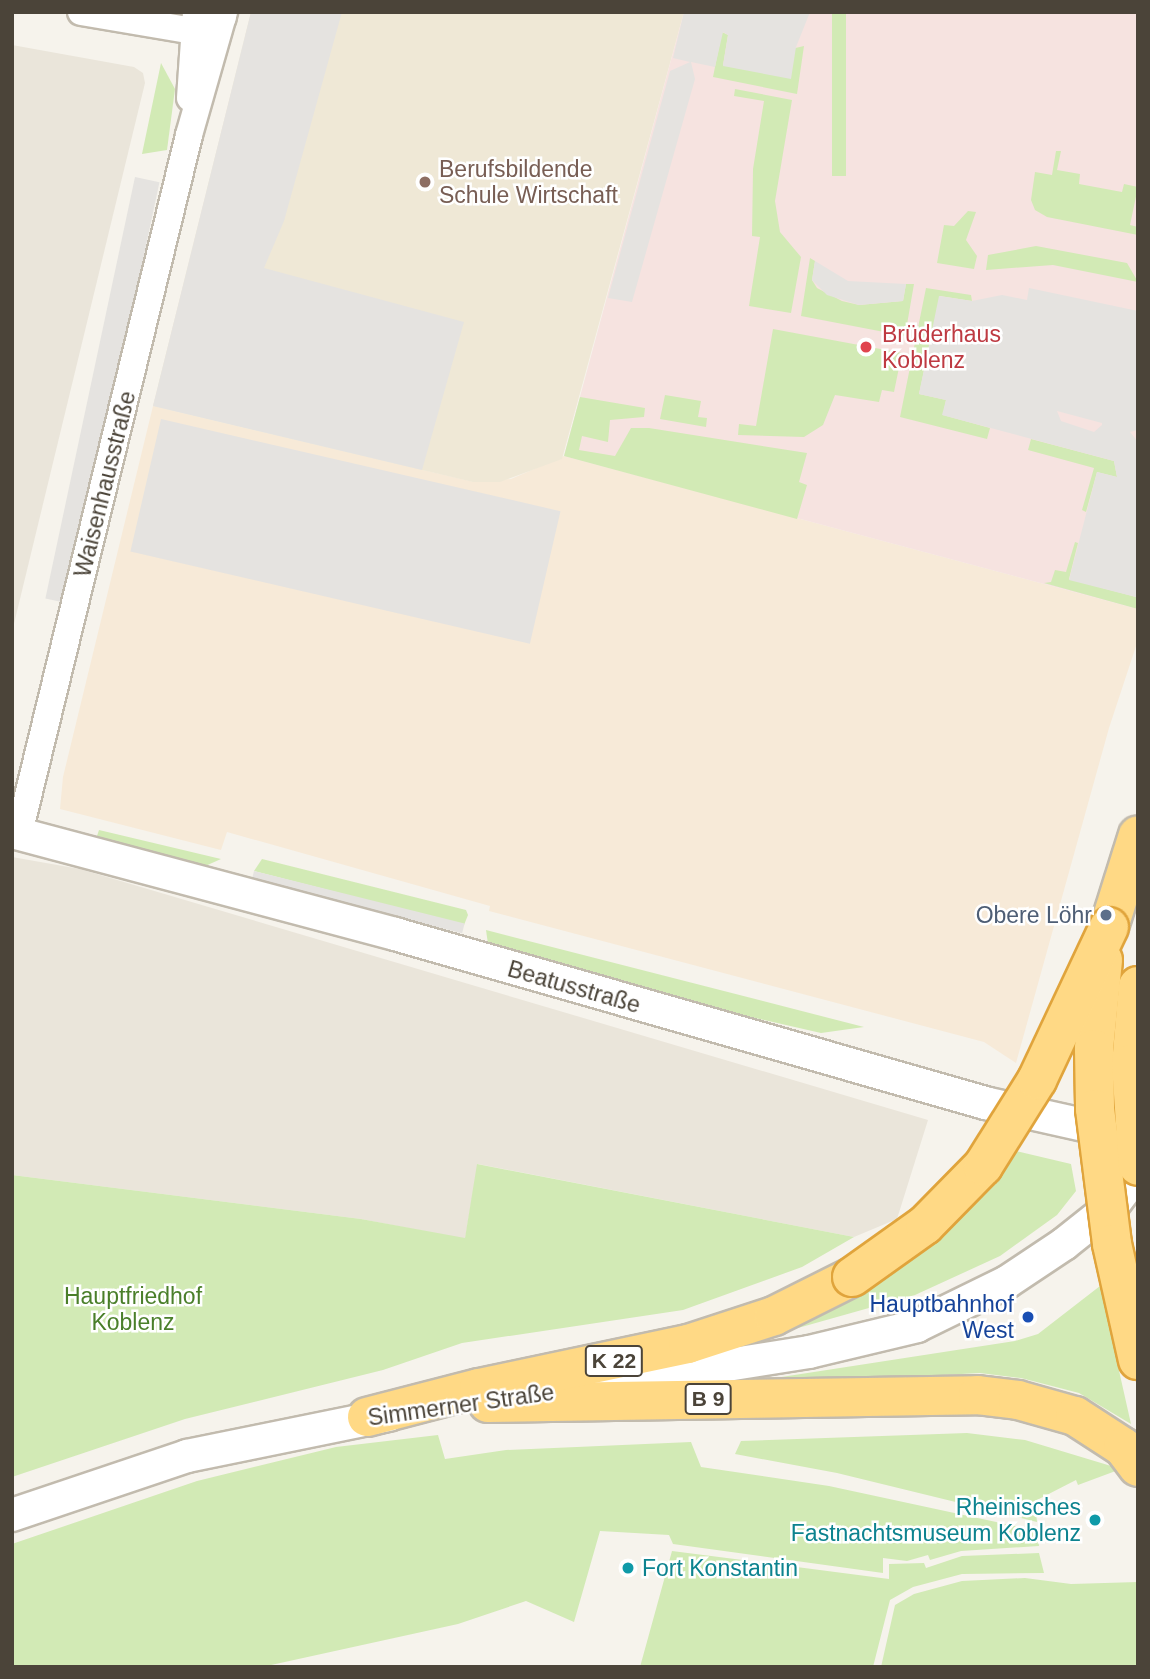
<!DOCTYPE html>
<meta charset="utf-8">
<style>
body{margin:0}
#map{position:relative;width:1150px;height:1679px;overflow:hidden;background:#f6f3ec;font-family:Arial,sans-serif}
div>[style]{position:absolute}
.residential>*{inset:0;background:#eae5da}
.commercial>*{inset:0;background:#f7ead8}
.education>*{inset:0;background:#efe8d6}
.medical>*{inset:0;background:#f6e3e0}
.green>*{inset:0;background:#d2eab5;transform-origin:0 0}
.parking>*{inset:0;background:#e5e3e0;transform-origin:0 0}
.roads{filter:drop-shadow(2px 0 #c2bbae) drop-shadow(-2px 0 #c2bbae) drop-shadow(0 2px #c2bbae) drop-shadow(0 -2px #c2bbae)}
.minor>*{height:26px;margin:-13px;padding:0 13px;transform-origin:13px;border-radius:13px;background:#fff}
.tertiary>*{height:32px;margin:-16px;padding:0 16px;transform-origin:16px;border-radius:16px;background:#fff}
.trunk>*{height:38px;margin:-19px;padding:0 19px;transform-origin:19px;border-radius:19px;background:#ffd985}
.bridges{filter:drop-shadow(2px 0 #e0a43c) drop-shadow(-2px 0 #e0a43c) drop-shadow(0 2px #e0a43c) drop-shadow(0 -2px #e0a43c)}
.trunk-bridge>*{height:38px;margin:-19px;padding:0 19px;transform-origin:19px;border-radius:19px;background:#ffd985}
.dots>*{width:19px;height:19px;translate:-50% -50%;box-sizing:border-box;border:4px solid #fff;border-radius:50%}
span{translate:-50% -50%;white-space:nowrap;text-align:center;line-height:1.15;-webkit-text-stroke:5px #fff;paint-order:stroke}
.shield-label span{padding:2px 5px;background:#fff;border:2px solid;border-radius:5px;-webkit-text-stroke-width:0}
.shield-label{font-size:21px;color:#4b4439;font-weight:700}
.education-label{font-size:23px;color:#785e54}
.left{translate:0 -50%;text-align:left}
.health-label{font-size:23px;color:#be3a42}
.street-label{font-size:23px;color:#4b4439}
.service-label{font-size:23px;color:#4e5e75}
.right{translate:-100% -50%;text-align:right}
.park-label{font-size:23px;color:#4a7f2a}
.transit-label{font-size:23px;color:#164399}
.culture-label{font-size:23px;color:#0d838f}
.frame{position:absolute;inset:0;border:14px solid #4b4439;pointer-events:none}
</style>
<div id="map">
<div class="residential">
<div style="clip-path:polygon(12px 45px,134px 67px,143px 73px,145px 83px,12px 632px)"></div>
<div style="clip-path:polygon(12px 857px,80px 869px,928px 1120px,897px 1219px,854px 1237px,478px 1164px,465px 1239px,361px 1219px,12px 1175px)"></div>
</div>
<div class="commercial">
<div style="clip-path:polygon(153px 406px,474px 482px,511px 479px,564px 456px,1138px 609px,1138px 640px,1109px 728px,1016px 1063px,984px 1042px,489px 911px,490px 906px,227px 832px,221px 850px,60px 809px,63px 777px)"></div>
</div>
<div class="education">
<div style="clip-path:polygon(251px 12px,684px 12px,562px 459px,500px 482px,473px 482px,153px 406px)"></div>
</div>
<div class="medical">
<div style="clip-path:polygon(684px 12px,1138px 12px,1138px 609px,564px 456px)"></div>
</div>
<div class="green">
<div style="left:832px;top:12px;width:14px;height:164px"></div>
<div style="clip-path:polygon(722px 32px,728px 35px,723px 65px,804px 46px,797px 94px,713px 77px)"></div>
<div style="clip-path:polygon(161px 63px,175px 89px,167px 150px,142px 154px)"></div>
<div style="clip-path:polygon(735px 89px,792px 100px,775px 201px,780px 232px,801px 257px,791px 313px,749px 306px,760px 237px,752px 236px,753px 169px,764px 101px,734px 96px)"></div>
<div style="clip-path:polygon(1056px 151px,1061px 151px,1057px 170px,1080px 174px,1079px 184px,1122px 192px,1124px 184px,1138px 187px,1130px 225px,1138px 227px,1138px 235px,1047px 217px,1035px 210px,1031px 200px,1035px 172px,1052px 175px)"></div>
<div style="clip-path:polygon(968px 211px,976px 212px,966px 240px,977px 256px,974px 269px,937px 263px,944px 225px,954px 226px)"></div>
<div style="clip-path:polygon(1036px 246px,1127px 263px,1138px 282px,1053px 265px,986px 270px,988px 255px)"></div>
<div style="clip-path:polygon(810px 258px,815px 261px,812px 280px,817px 288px,842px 301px,859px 305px,903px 301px,906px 284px,914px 284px,905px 336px,801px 316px)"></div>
<div style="clip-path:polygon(926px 288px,971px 295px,972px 301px,940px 296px,919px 394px,946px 400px,943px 415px,990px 428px,987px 439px,900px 417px)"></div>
<div style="clip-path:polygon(773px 329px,902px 353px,894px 392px,882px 390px,879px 402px,835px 395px,823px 425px,804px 437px,738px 435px,739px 424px,756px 426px)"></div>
<div style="clip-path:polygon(665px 395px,701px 401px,698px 417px,707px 418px,706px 427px,660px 419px)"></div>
<div style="clip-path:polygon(580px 397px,645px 408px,644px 417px,610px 420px,608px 442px,582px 436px,579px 450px,615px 456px,631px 428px,649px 428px,807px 453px,799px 482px,807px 485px,797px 519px,564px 456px)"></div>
<div style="clip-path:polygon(1031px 439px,1114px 461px,1117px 477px,1097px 472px,1086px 512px,1082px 510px,1094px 468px,1028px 450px)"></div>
<div style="clip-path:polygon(1075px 542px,1078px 543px,1069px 579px,1136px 597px,1138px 589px,1138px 609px,1044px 583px,1051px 582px,1055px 570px,1066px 572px)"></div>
<div style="clip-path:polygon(99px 830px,221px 859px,203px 867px,97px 836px)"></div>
<div style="clip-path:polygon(262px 859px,466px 910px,468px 915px,464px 925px,254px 871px)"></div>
<div style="clip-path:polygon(486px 930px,864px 1027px,821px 1033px,707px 1007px,488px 944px)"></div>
<div style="clip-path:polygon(1016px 1151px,1071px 1164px,1076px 1191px,1057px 1215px,1000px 1256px,915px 1295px,766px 1337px,887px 1278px,940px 1235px)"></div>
<div style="clip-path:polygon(477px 1164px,854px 1237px,802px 1267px,683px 1310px,462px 1343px,383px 1370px,185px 1419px,12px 1477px,12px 1175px,361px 1219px,465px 1238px)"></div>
<div style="clip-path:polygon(1100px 1286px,1131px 1424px,1079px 1393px,1021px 1378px,980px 1373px,716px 1387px,1015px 1341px,1038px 1334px)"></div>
<div style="clip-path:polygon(967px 1433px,1025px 1440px,1121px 1469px,1078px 1485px,1076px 1480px,1035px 1501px,1037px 1522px,837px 1473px,735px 1454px,741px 1441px)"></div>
<div style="clip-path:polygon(438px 1435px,445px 1459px,506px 1450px,691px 1442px,701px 1467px,829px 1486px,1038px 1531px,1039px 1546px,961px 1551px,930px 1560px,928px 1555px,907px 1561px,883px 1558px,883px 1573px,673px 1544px,669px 1535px,600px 1531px,574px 1622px,526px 1601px,458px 1624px,262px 1667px,12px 1667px,12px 1544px,197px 1481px,336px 1447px)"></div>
<div style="clip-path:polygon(672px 1551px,889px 1579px,889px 1564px,924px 1563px,926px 1568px,962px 1556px,1039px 1553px,1044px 1573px,962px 1574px,913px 1587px,890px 1600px,873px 1667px,640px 1667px)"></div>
<div style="clip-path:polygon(1025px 1578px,1071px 1584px,1138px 1582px,1138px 1667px,881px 1667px,895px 1605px,914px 1594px,962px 1581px)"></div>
</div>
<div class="parking">
<div style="clip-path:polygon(251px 12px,342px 12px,284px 221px,264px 268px,464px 322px,422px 470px,153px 406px)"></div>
<div style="clip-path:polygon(684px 12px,810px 12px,796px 47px,791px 79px,723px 66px,728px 35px,723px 32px,715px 67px,691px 62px,695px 79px,632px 302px,608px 298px,670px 71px,690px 62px,673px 58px)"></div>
<div style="left:135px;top:177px;width:25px;height:431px;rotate:12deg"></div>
<div style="clip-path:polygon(815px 261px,848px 281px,906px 284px,903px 301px,859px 305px,827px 295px,812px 280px)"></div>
<div style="clip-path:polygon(evenodd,1029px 288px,1138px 311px,1138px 430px,1130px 432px,1138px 442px,1136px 597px,1069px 580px,1097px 472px,1117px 477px,1114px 461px,942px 415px,946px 400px,919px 394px,939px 296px,972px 301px,1002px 295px,1027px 300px,1029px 288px,1057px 411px,1102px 423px,1102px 425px,1094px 432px,1061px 421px,1057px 411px)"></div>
<div style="left:161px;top:419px;width:410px;height:136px;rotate:13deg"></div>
<div style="left:254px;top:871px;width:217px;height:10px;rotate:14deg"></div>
</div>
<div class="roads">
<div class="minor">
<div style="left:81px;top:12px;width:114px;rotate:9.6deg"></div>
<div style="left:193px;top:31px;width:13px;rotate:-4deg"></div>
<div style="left:206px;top:30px;width:21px;rotate:-37deg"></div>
<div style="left:190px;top:98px;width:86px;rotate:-86deg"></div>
<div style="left:19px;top:833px;width:718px;rotate:-76.31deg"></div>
<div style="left:189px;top:135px;width:128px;rotate:-74.1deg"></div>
</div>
<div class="tertiary">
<div style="left:12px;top:832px;width:396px;rotate:14.9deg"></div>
<div style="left:395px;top:934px;width:614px;rotate:15.98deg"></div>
<div style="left:985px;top:1103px;width:137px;rotate:12.6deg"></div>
<div style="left:582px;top:1388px;width:230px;rotate:-9deg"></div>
<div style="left:809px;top:1352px;width:111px;rotate:-13.5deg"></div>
<div style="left:917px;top:1326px;width:100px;rotate:-26.1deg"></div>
<div style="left:1007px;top:1282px;width:69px;rotate:-33.7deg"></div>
<div style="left:1064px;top:1244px;width:63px;rotate:-38.5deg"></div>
<div style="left:1113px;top:1205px;width:41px;rotate:-52.9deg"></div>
<div style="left:12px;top:1515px;width:185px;rotate:-18.6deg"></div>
<div style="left:187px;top:1456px;width:206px;rotate:-11.5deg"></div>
</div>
<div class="trunk">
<div style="left:1109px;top:927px;width:96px;rotate:-72.5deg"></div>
<div style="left:488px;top:1403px;width:490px;rotate:-0.9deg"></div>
<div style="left:978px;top:1395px;width:40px;rotate:7.1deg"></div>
<div style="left:1018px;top:1400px;width:59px;rotate:15.7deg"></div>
<div style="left:1075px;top:1416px;width:57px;rotate:32.9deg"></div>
<div style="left:1123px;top:1447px;width:25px;rotate:53deg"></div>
<div style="left:367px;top:1417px;width:116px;rotate:-14.5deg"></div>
<div style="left:479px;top:1388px;width:214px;rotate:-11.9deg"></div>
<div style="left:688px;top:1344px;width:90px;rotate:-18deg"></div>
<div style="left:774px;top:1316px;width:87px;rotate:-26.6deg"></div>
</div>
</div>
<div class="bridges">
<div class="trunk-bridge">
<div style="left:1103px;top:960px;width:89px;rotate:95.8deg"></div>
<div style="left:1094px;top:1049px;width:60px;rotate:89deg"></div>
<div style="left:1095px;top:1109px;width:136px;rotate:82.8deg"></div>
<div style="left:1112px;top:1244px;width:119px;rotate:77.4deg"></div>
<div style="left:1138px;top:986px;width:78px;rotate:95.1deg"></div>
<div style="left:1131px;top:1064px;width:102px;rotate:86.1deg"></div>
<div style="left:852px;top:1277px;width:90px;rotate:-35.5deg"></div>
<div style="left:925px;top:1225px;width:83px;rotate:-45.5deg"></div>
<div style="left:983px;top:1166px;width:102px;rotate:-57.9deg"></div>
<div style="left:1037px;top:1080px;width:169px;rotate:-64.8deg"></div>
</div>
</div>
<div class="dots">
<div style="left:425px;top:182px;background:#8d6e63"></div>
<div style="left:866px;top:347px;background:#e0444e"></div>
<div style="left:1106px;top:915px;background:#5c6f8a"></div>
<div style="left:1028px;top:1317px;background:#1a4fb4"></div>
<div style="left:1095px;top:1520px;background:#0f9aa8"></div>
<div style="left:628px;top:1568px;background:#0f9aa8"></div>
</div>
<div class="shield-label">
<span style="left:614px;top:1361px">K 22</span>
<span style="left:708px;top:1399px">B 9</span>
</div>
<div class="education-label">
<span class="left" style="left:439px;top:182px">Berufsbildende<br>Schule Wirtschaft</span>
</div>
<div class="health-label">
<span class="left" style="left:882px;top:347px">Brüderhaus<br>Koblenz</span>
</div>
<div class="street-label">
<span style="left:105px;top:484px;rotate:-76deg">Waisenhausstraße</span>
<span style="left:574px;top:987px;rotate:16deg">Beatusstraße</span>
<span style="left:461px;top:1405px;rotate:-8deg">Simmerner Straße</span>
</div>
<div class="service-label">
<span class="right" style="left:1092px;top:915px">Obere Löhr</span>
</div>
<div class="park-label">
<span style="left:133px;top:1309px">Hauptfriedhof<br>Koblenz</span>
</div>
<div class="transit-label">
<span class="right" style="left:1014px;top:1317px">Hauptbahnhof<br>West</span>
</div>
<div class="culture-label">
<span class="right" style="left:1081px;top:1520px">Rheinisches<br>Fastnachtsmuseum Koblenz</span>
<span class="left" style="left:642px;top:1568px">Fort Konstantin</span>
</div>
<div class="frame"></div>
</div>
